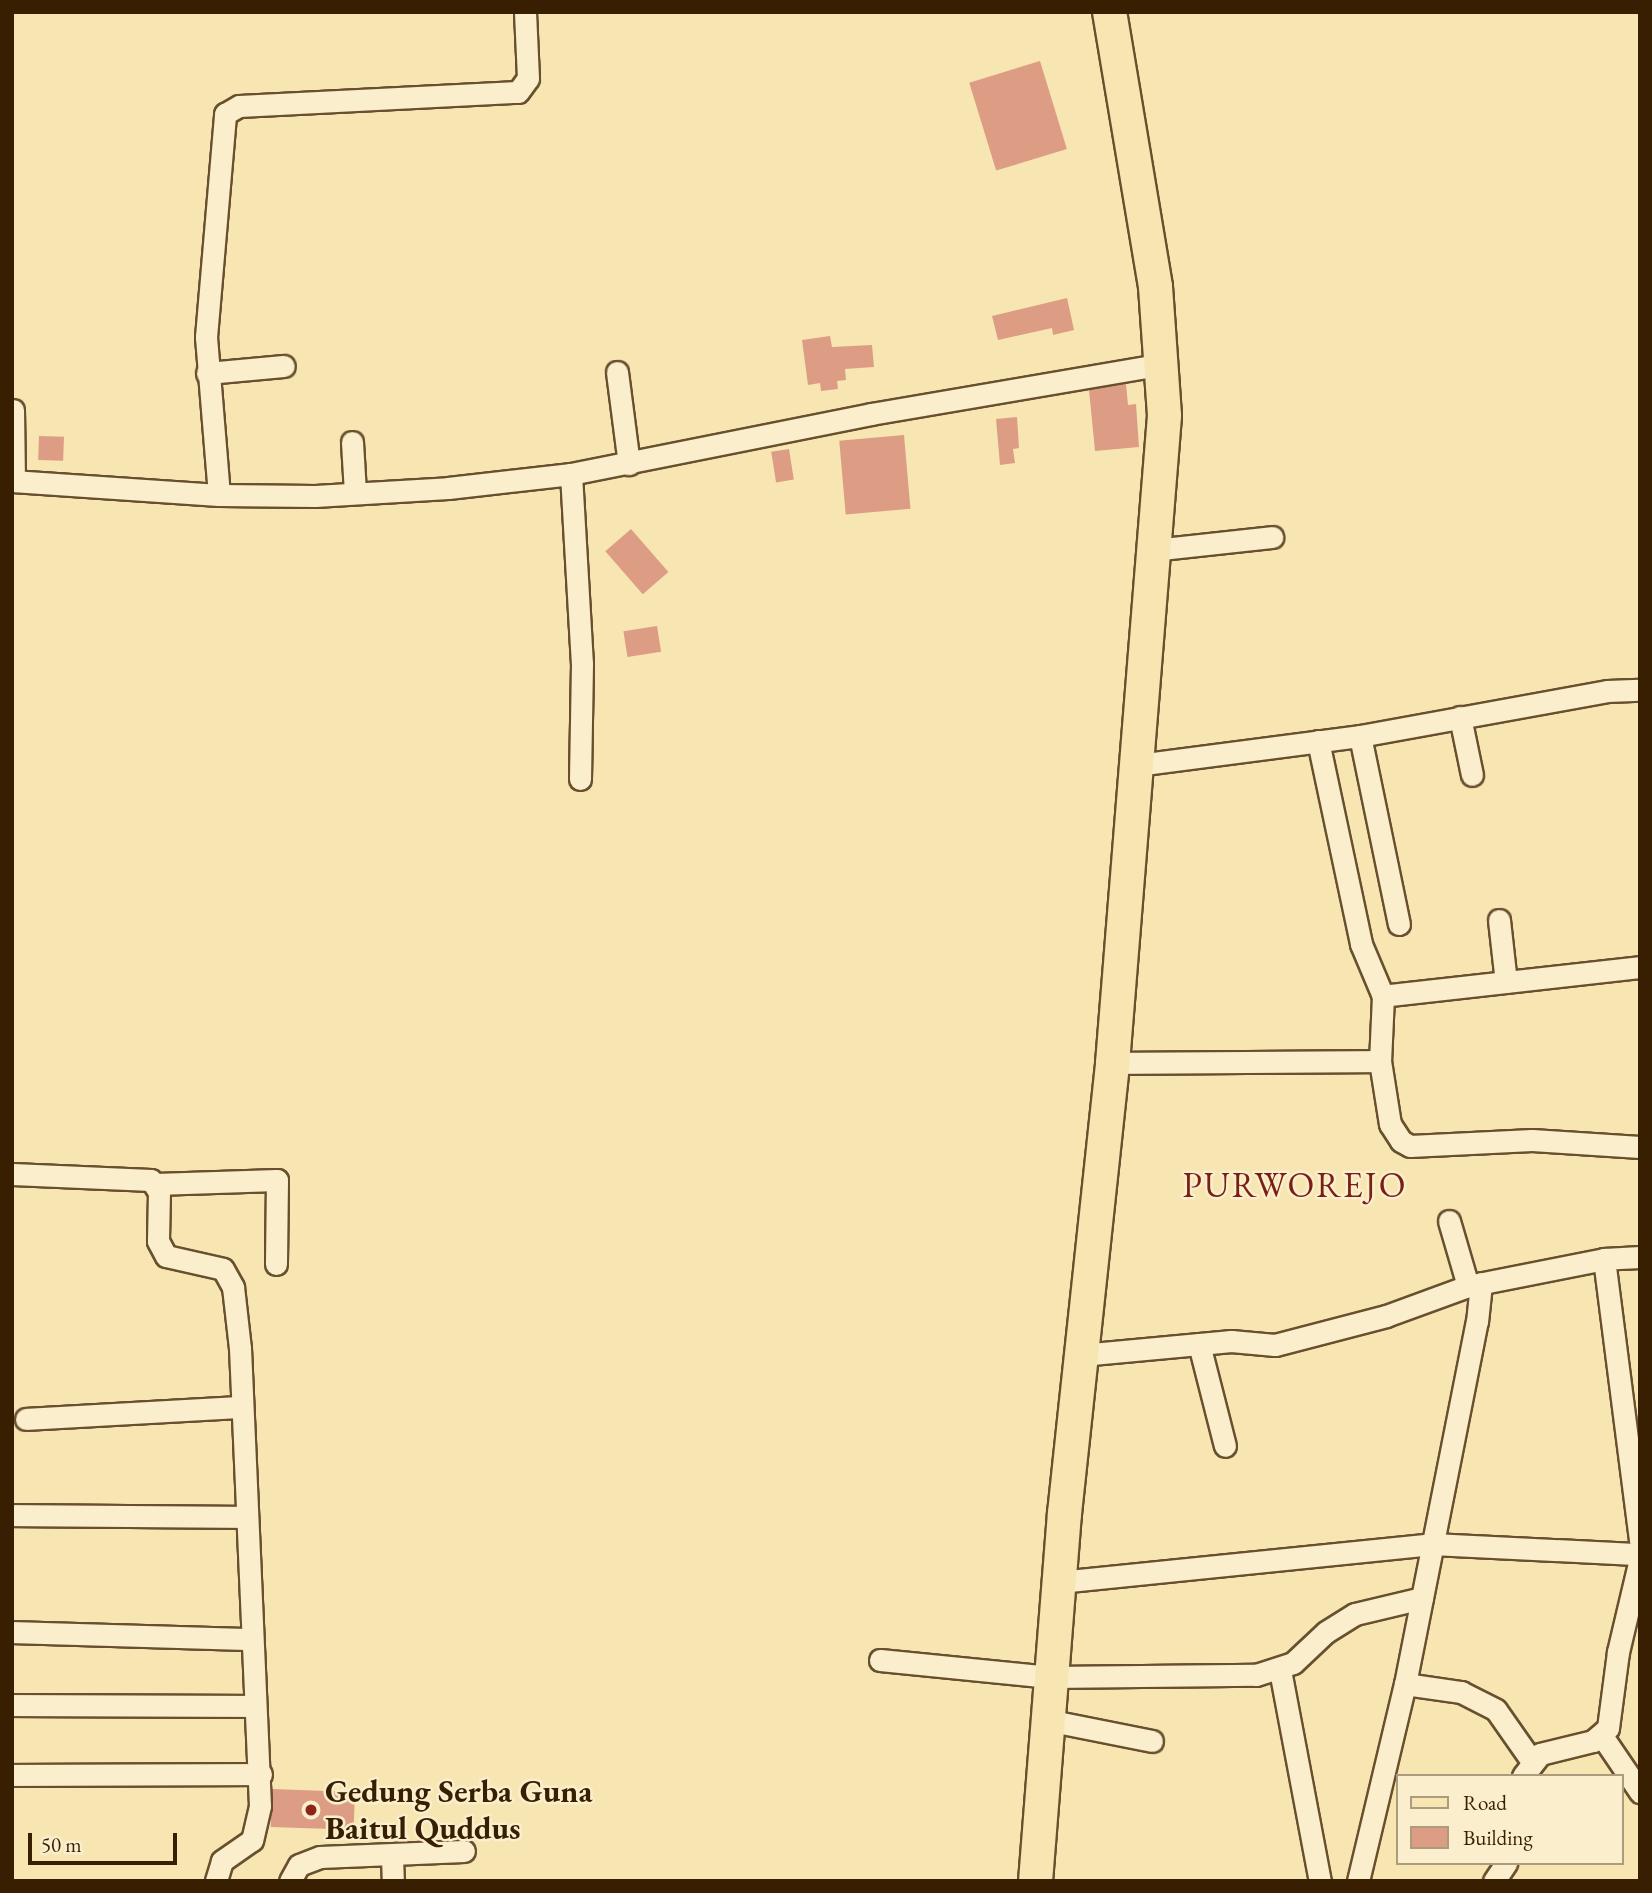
<!DOCTYPE html>
<style>
body{margin:0}
#map{position:relative;width:1652px;height:1893px;overflow:hidden;background:#f7e5b2;font-family:"EB Garamond",serif}
div>[style]{position:absolute}
.building>*{inset:0;background:#dd9d85;transform-origin:0 0}
.roads{filter:drop-shadow(2px 0 #68502e) drop-shadow(-2px 0 #68502e) drop-shadow(0 2px #68502e) drop-shadow(0 -2px #68502e)}
.street>*{height:21px;margin:-10.5px;padding:0 10.5px;transform-origin:10.5px;border-radius:10.5px;background:#faeecd}
.primary>*{height:33px;margin:-16.5px;padding:0 16.5px;transform-origin:16.5px;border-radius:16.5px;background:#f7e5b2}
.dots>*{width:19px;height:19px;translate:-50% -50%;box-sizing:border-box;border:4px solid #faeecd;border-radius:50%}
span{translate:-50% -50%;white-space:nowrap;text-align:center;line-height:1.15;-webkit-text-stroke:5px #faeecd;paint-order:stroke}
.poi-label{font-size:32px;color:#381f02;font-weight:700}
.left{translate:0 -50%;text-align:left}
.quarter-label{font-size:35px;color:#7a1f14;letter-spacing:2px}
.frame{position:absolute;inset:0;border:14px solid #381f02;pointer-events:none}
.legend{position:absolute;left:1396px;top:1774px;width:228px;height:91px;box-sizing:border-box;background:#faeecd;border:2px solid #ac9b7c;margin:0;padding:9px 12px;list-style:none;font-size:21px;color:#381f02}
.legend li{display:flex;align-items:center;gap:14px;height:35px}
.legend b{width:35px;border:2px solid #ac9b7c}
.scale{position:absolute;left:28px;top:1833px;width:149px;height:32px;box-sizing:border-box;border:4px solid #381f02;border-top:0;padding-left:9px;font-size:21px;line-height:24px;white-space:nowrap;color:#381f02;-webkit-text-stroke:5px #faeecd;paint-order:stroke}
</style>
<div id="map">
<div class="building">
<div style="left:1040px;top:61px;width:92px;height:74px;rotate:73deg"></div>
<div style="clip-path:polygon(1067px 298px,1074px 330px,1053px 335px,1052px 328px,998px 340px,992px 316px)"></div>
<div style="clip-path:polygon(830px 336px,832px 347px,872px 345px,874px 367px,845px 369px,846px 380px,837px 381px,838px 389px,821px 391px,820px 383px,808px 385px,802px 340px)"></div>
<div style="clip-path:polygon(1126px 384px,1128px 405px,1136px 404px,1139px 447px,1095px 451px,1089px 390px)"></div>
<div style="clip-path:polygon(1017px 417px,1019px 448px,1013px 449px,1015px 463px,1000px 465px,996px 419px)"></div>
<div style="left:904px;top:435px;width:74px;height:65px;rotate:85deg"></div>
<div style="left:39px;top:436px;width:25px;height:24px;rotate:2deg"></div>
<div style="left:789px;top:449px;width:31px;height:18px;rotate:81deg"></div>
<div style="left:631px;top:529px;width:57px;height:34px;rotate:49deg"></div>
<div style="left:657px;top:626px;width:26px;height:34px;rotate:81deg"></div>
<div style="left:272px;top:1789px;width:83px;height:38px;rotate:2deg"></div>
</div>
<div class="roads">
<div class="street">
<div style="left:617px;top:372px;width:93px;rotate:82.6deg"></div>
<div style="left:207px;top:373px;width:77px;rotate:-5.2deg"></div>
<div style="left:13px;top:410px;width:71px;rotate:89.2deg"></div>
<div style="left:352px;top:442px;width:51px;rotate:86.6deg"></div>
<div style="left:571px;top:474px;width:190px;rotate:86.7deg"></div>
<div style="left:582px;top:664px;width:115px;rotate:91deg"></div>
<div style="left:12px;top:481px;width:207px;rotate:3.9deg"></div>
<div style="left:219px;top:495px;width:96px;rotate:0.6deg"></div>
<div style="left:315px;top:496px;width:133px;rotate:-3.4deg"></div>
<div style="left:448px;top:488px;width:124px;rotate:-6.5deg"></div>
<div style="left:571px;top:474px;width:306px;rotate:-11.3deg"></div>
<div style="left:871px;top:414px;width:296px;rotate:-9.7deg"></div>
<div style="left:219px;top:495px;width:159px;rotate:-94.7deg"></div>
<div style="left:206px;top:337px;width:224px;rotate:-85.1deg"></div>
<div style="left:225px;top:114px;width:16px;rotate:-30deg"></div>
<div style="left:239px;top:106px;width:279px;rotate:-2.9deg"></div>
<div style="left:518px;top:92px;width:17px;rotate:-54deg"></div>
<div style="left:528px;top:78px;width:66px;rotate:-92.6deg"></div>
<div style="left:1153px;top:550px;width:120px;rotate:-6.2deg"></div>
<div style="left:1460px;top:717px;width:59px;rotate:78.3deg"></div>
<div style="left:1360px;top:736px;width:192px;rotate:78.3deg"></div>
<div style="left:1318px;top:741px;width:208px;rotate:78deg"></div>
<div style="left:1361px;top:944px;width:56px;rotate:67.1deg"></div>
<div style="left:1137px;top:765px;width:225px;rotate:-7.4deg"></div>
<div style="left:1360px;top:736px;width:251px;rotate:-10.3deg"></div>
<div style="left:1607px;top:691px;width:33px;rotate:-2deg"></div>
<div style="left:1499px;top:920px;width:62px;rotate:83.6deg"></div>
<div style="left:1640px;top:967px;width:259px;rotate:173.6deg"></div>
<div style="left:1383px;top:996px;width:65px;rotate:92.6deg"></div>
<div style="left:1380px;top:1061px;width:64px;rotate:81deg"></div>
<div style="left:1390px;top:1124px;width:20px;rotate:57deg"></div>
<div style="left:1401px;top:1141px;width:10px;rotate:29deg"></div>
<div style="left:1410px;top:1146px;width:122px;rotate:-2.8deg"></div>
<div style="left:1532px;top:1140px;width:108px;rotate:3.7deg"></div>
<div style="left:1112px;top:1063px;width:268px;rotate:-0.4deg"></div>
<div style="left:12px;top:1174px;width:139px;rotate:2.5deg"></div>
<div style="left:151px;top:1180px;width:14px;rotate:56deg"></div>
<div style="left:159px;top:1192px;width:49px;rotate:91.2deg"></div>
<div style="left:158px;top:1241px;width:17px;rotate:62deg"></div>
<div style="left:166px;top:1256px;width:58px;rotate:12.8deg"></div>
<div style="left:223px;top:1269px;width:21px;rotate:61deg"></div>
<div style="left:233px;top:1287px;width:61px;rotate:83.5deg"></div>
<div style="left:240px;top:1348px;width:458px;rotate:87.5deg"></div>
<div style="left:260px;top:1806px;width:35px;rotate:103deg"></div>
<div style="left:252px;top:1840px;width:37px;rotate:145deg"></div>
<div style="left:222px;top:1861px;width:21px;rotate:107deg"></div>
<div style="left:155px;top:1184px;width:122px;rotate:-1.9deg"></div>
<div style="left:277px;top:1180px;width:84px;rotate:90.7deg"></div>
<div style="left:1449px;top:1221px;width:68px;rotate:73.7deg"></div>
<div style="left:1640px;top:1257px;width:36px;rotate:177deg"></div>
<div style="left:1604px;top:1259px;width:284px;rotate:82.7deg"></div>
<div style="left:1199px;top:1344px;width:105px;rotate:75.7deg"></div>
<div style="left:1081px;top:1355px;width:151px;rotate:-5.3deg"></div>
<div style="left:1231px;top:1341px;width:44px;rotate:5.2deg"></div>
<div style="left:1275px;top:1345px;width:115px;rotate:-14.6deg"></div>
<div style="left:1386px;top:1316px;width:87px;rotate:-20.1deg"></div>
<div style="left:1468px;top:1286px;width:139px;rotate:-11.2deg"></div>
<div style="left:26px;top:1419px;width:216px;rotate:-3.2deg"></div>
<div style="left:12px;top:1515px;width:232px;rotate:0.5deg"></div>
<div style="left:1059px;top:1582px;width:375px;rotate:-5.8deg"></div>
<div style="left:1432px;top:1544px;width:208px;rotate:2.8deg"></div>
<div style="left:12px;top:1632px;width:240px;rotate:1.7deg"></div>
<div style="left:880px;top:1660px;width:171px;rotate:5.7deg"></div>
<div style="left:1050px;top:1677px;width:206px;rotate:-0.6deg"></div>
<div style="left:1256px;top:1675px;width:39px;rotate:-18deg"></div>
<div style="left:1293px;top:1663px;width:45px;rotate:-43.2deg"></div>
<div style="left:1326px;top:1632px;width:34px;rotate:-32deg"></div>
<div style="left:1355px;top:1614px;width:69px;rotate:-13.4deg"></div>
<div style="left:1280px;top:1670px;width:215px;rotate:79.3deg"></div>
<div style="left:1405px;top:1684px;width:57px;rotate:8.1deg"></div>
<div style="left:1461px;top:1692px;width:39px;rotate:27deg"></div>
<div style="left:1496px;top:1710px;width:61px;rotate:55deg"></div>
<div style="left:12px;top:1705px;width:243px;rotate:0.2deg"></div>
<div style="left:1047px;top:1720px;width:107px;rotate:11.3deg"></div>
<div style="left:1602px;top:1736px;width:68px;rotate:55.8deg"></div>
<div style="left:12px;top:1775px;width:249px;rotate:-0.2deg"></div>
<div style="left:1523px;top:1776px;width:28px;rotate:-52deg"></div>
<div style="left:1540px;top:1754px;width:55px;rotate:-13.8deg"></div>
<div style="left:1593px;top:1741px;width:20px;rotate:-41deg"></div>
<div style="left:1608px;top:1728px;width:77px;rotate:-82.5deg"></div>
<div style="left:1618px;top:1652px;width:96px;rotate:-76.7deg"></div>
<div style="left:392px;top:1857px;width:24px;rotate:88deg"></div>
<div style="left:290px;top:1881px;width:18px;rotate:-61deg"></div>
<div style="left:299px;top:1865px;width:22px;rotate:-21deg"></div>
<div style="left:320px;top:1857px;width:144px;rotate:-2.4deg"></div>
<div style="left:1358px;top:1881px;width:203px;rotate:-76.6deg"></div>
<div style="left:1405px;top:1684px;width:369px;rotate:-78.8deg"></div>
<div style="left:1477px;top:1322px;width:39px;rotate:-84deg"></div>
<div style="left:1494px;top:1881px;width:22px;rotate:-56deg"></div>
</div>
<div class="primary">
<div style="left:1035px;top:1881px;width:369px;rotate:-85.5deg"></div>
<div style="left:1064px;top:1513px;width:453px;rotate:-83.9deg"></div>
<div style="left:1112px;top:1063px;width:650px;rotate:-85.41deg"></div>
<div style="left:1164px;top:415px;width:129px;rotate:-94deg"></div>
<div style="left:1155px;top:286px;width:278px;rotate:-99.5deg"></div>
</div>
</div>
<div class="dots">
<div style="left:311px;top:1810px;background:#8f2418"></div>
</div>
<div class="poi-label">
<span class="left" style="left:325px;top:1810px">Gedung Serba Guna<br>Baitul Quddus</span>
</div>
<div class="quarter-label">
<span style="left:1295px;top:1185px">PURWOREJO</span>
</div>
<div class="frame"></div>
<ul class="legend">
<li><b style="height:9px;background:#f7e5b2"></b>Road</li>
<li><b style="height:19px;background:#dd9d85"></b>Building</li>
</ul>
<div class="scale">50 m</div>
</div>
